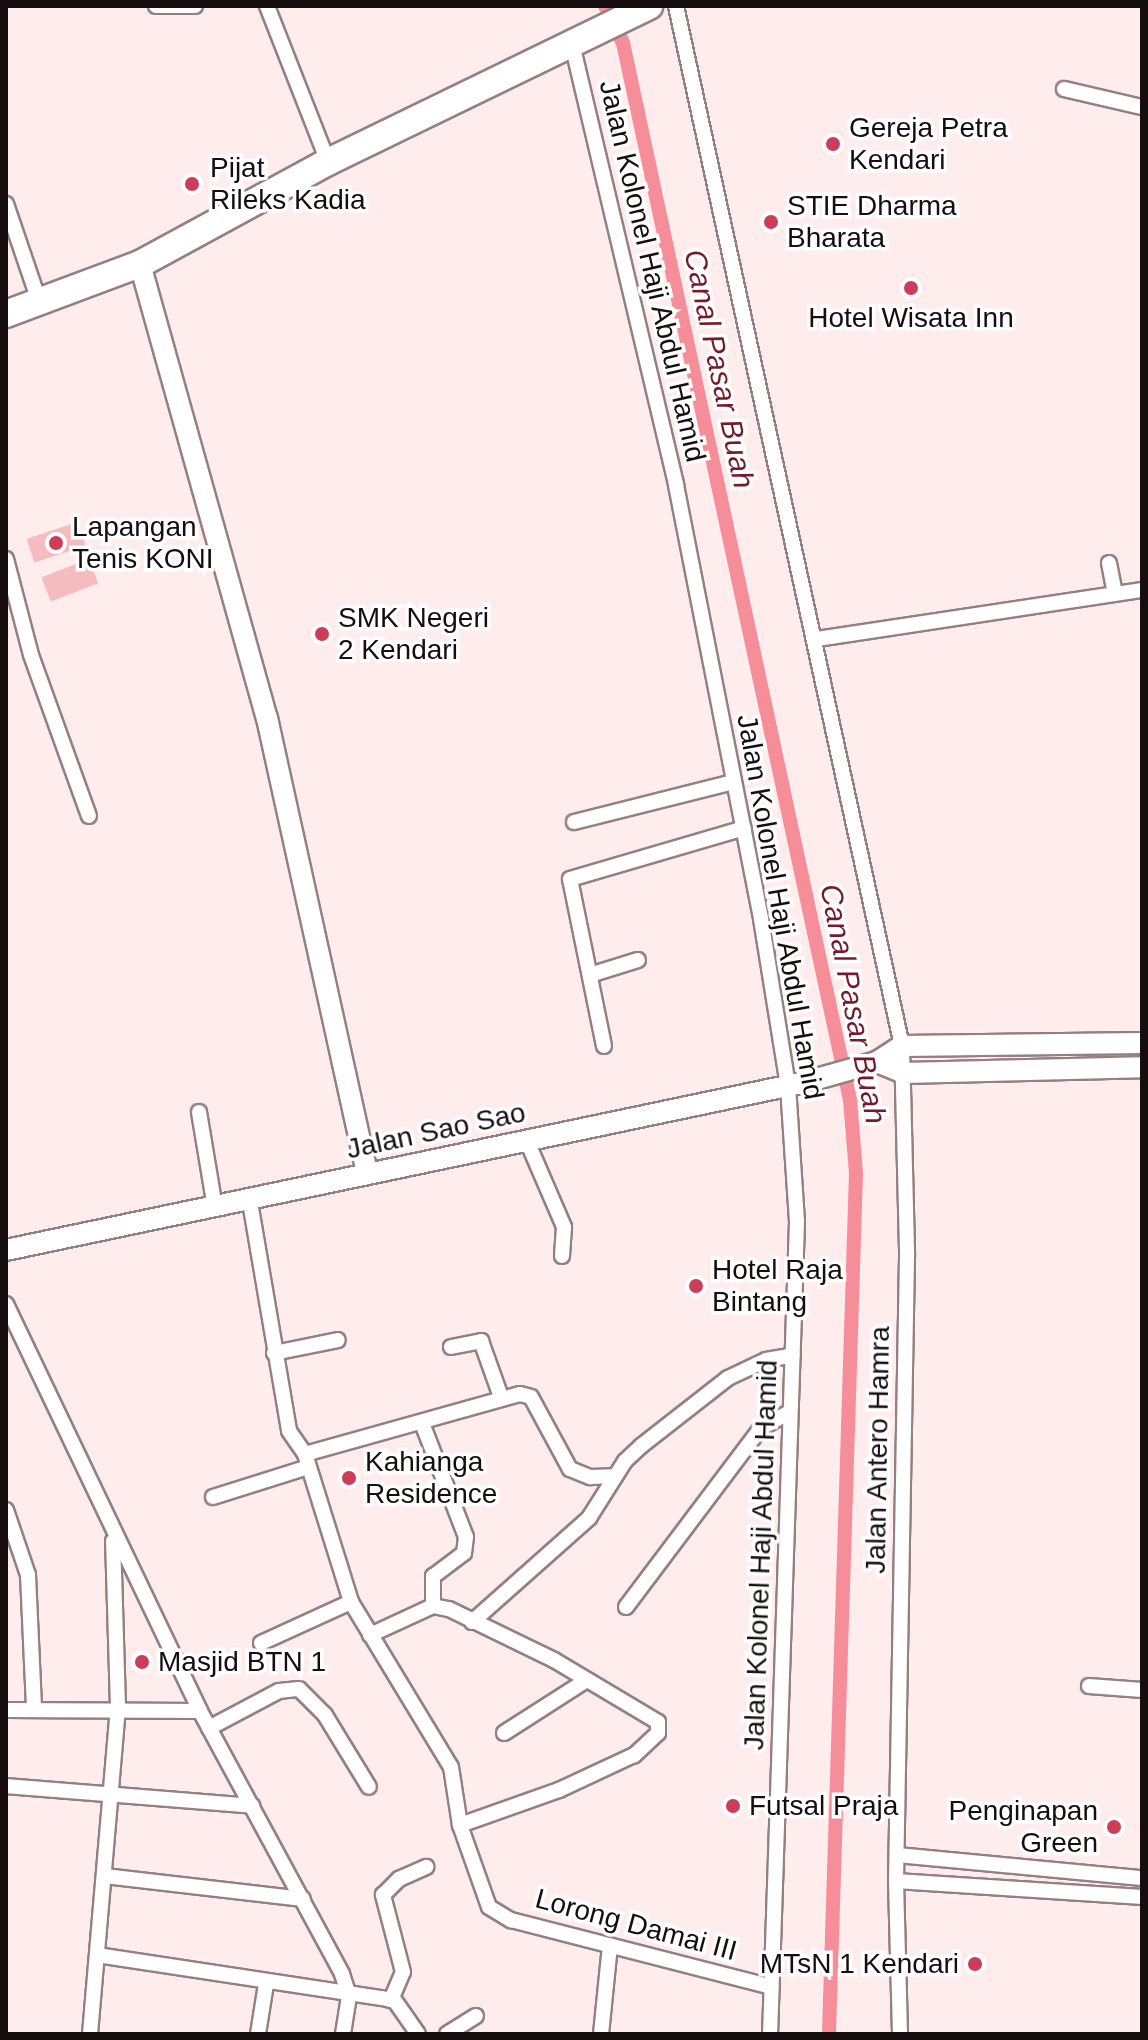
<!DOCTYPE html>
<style>
body{margin:0}
#map{position:relative;width:1148px;height:2040px;overflow:hidden;background:#ffeced;font-family:Helvetica,sans-serif}
div>[style]{position:absolute}
.green>*{inset:0;background:#f5bbbf;transform-origin:0 0}
.canal>*{height:14px;margin:-7px;padding:0 7px;transform-origin:7px;border-radius:7px;background:#f58e99}
.roads{filter:drop-shadow(2px 0 #948081) drop-shadow(-2px 0 #948081) drop-shadow(0 2px #948081) drop-shadow(0 -2px #948081)}
.street>*{height:14px;margin:-7px;padding:0 7px;transform-origin:7px;border-radius:7px;background:#fff}
.secondary>*{height:20px;margin:-10px;padding:0 10px;transform-origin:10px;border-radius:10px;background:#fff}
.highway>*{height:26px;margin:-13px;padding:0 13px;transform-origin:13px;border-radius:13px;background:#fff}
.dots>*{width:22px;height:22px;translate:-50% -50%;box-sizing:border-box;border:4px solid #fff;border-radius:50%}
span{translate:-50% -50%;white-space:nowrap;text-align:center;line-height:1.15;-webkit-text-stroke:7px #fff;paint-order:stroke}
.poi-label{font-size:28px;color:#150d0e}
.left{translate:0 -50%;text-align:left}
.right{translate:-100% -50%;text-align:right}
.street-label{font-size:28px;color:#150d0e}
.water-label{font-size:30px;color:#741a2c;font-style:italic}
.frame{position:absolute;inset:0;border:8px solid #150d0e;pointer-events:none}
</style>
<div id="map">
<div class="green">
<div style="left:78px;top:522px;width:25px;height:54px;rotate:72deg"></div>
<div style="left:89px;top:559px;width:26px;height:51px;rotate:69deg"></div>
</div>
<div class="canal">
<div style="left:605px;top:6px;width:41px;rotate:64.1deg"></div>
<div style="left:623px;top:43px;width:1081px;rotate:77.88deg"></div>
<div style="left:850px;top:1100px;width:73px;rotate:85.3deg"></div>
<div style="left:856px;top:1173px;width:861px;rotate:91.8deg"></div>
</div>
<div class="roads">
<div class="street">
<div style="left:156px;top:6px;width:39px"></div>
<div style="left:267px;top:6px;width:168px;rotate:68.6deg"></div>
<div style="left:676px;top:6px;width:1064px;rotate:77.74deg"></div>
<div style="left:902px;top:1046px;width:211px;rotate:88.6deg"></div>
<div style="left:907px;top:1257px;width:624px;rotate:91.01deg"></div>
<div style="left:896px;top:1881px;width:153px;rotate:88.5deg"></div>
<div style="left:572px;top:44px;width:453px;rotate:76.7deg"></div>
<div style="left:676px;top:485px;width:442px;rotate:78.9deg"></div>
<div style="left:761px;top:919px;width:169px;rotate:80.8deg"></div>
<div style="left:788px;top:1086px;width:136px;rotate:86.2deg"></div>
<div style="left:797px;top:1222px;width:812px;rotate:91.9deg"></div>
<div style="left:1064px;top:89px;width:80px;rotate:13deg"></div>
<div style="left:6px;top:204px;width:102px;rotate:71.2deg"></div>
<div style="left:6px;top:559px;width:99px;rotate:75.4deg"></div>
<div style="left:31px;top:655px;width:171px;rotate:70.2deg"></div>
<div style="left:1109px;top:563px;width:31px;rotate:79deg"></div>
<div style="left:817px;top:639px;width:329px;rotate:-8.6deg"></div>
<div style="left:574px;top:822px;width:164px;rotate:-14.1deg"></div>
<div style="left:593px;top:974px;width:47px;rotate:-17.3deg"></div>
<div style="left:604px;top:1046px;width:170px;rotate:-101.5deg"></div>
<div style="left:570px;top:879px;width:181px;rotate:-16.3deg"></div>
<div style="left:199px;top:1112px;width:97px;rotate:80.5deg"></div>
<div style="left:527px;top:1141px;width:94px;rotate:66.7deg"></div>
<div style="left:564px;top:1227px;width:29px;rotate:94deg"></div>
<div style="left:250px;top:1202px;width:232px;rotate:80.3deg"></div>
<div style="left:289px;top:1431px;width:28px;rotate:55deg"></div>
<div style="left:305px;top:1454px;width:155px;rotate:72.7deg"></div>
<div style="left:351px;top:1602px;width:193px;rotate:58.8deg"></div>
<div style="left:451px;top:1767px;width:59px;rotate:81.2deg"></div>
<div style="left:460px;top:1825px;width:87px;rotate:70.5deg"></div>
<div style="left:489px;top:1907px;width:26px;rotate:31deg"></div>
<div style="left:511px;top:1920px;width:269px;rotate:14.4deg"></div>
<div style="left:6px;top:1304px;width:451px;rotate:64.5deg"></div>
<div style="left:200px;top:1711px;width:299px;rotate:61.6deg"></div>
<div style="left:342px;top:1974px;width:23px;rotate:72deg"></div>
<div style="left:349px;top:1996px;width:38px;rotate:99deg"></div>
<div style="left:451px;top:1347px;width:31px;rotate:-11deg"></div>
<div style="left:481px;top:1341px;width:59px;rotate:70.3deg"></div>
<div style="left:274px;top:1353px;width:65px;rotate:-11.5deg"></div>
<div style="left:422px;top:1423px;width:122px;rotate:68.9deg"></div>
<div style="left:466px;top:1537px;width:16px;rotate:97deg"></div>
<div style="left:464px;top:1553px;width:39px;rotate:143deg"></div>
<div style="left:433px;top:1576px;width:30px;rotate:90deg"></div>
<div style="left:305px;top:1454px;width:223px;rotate:-15.6deg"></div>
<div style="left:520px;top:1394px;width:11px;rotate:15deg"></div>
<div style="left:531px;top:1397px;width:82px;rotate:61.6deg"></div>
<div style="left:570px;top:1469px;width:22px;rotate:22deg"></div>
<div style="left:590px;top:1477px;width:25px;rotate:-2deg"></div>
<div style="left:213px;top:1497px;width:100px;rotate:-17.5deg"></div>
<div style="left:6px;top:1510px;width:69px;rotate:71.3deg"></div>
<div style="left:28px;top:1575px;width:134px;rotate:87.4deg"></div>
<div style="left:626px;top:1607px;width:223px;rotate:-53deg"></div>
<div style="left:760px;top:1429px;width:34px;rotate:-30deg"></div>
<div style="left:472px;top:1622px;width:157px;rotate:-41.6deg"></div>
<div style="left:589px;top:1518px;width:67px;rotate:-57.7deg"></div>
<div style="left:625px;top:1461px;width:22px;rotate:-43deg"></div>
<div style="left:641px;top:1446px;width:110px;rotate:-38deg"></div>
<div style="left:728px;top:1378px;width:42px;rotate:-25.3deg"></div>
<div style="left:766px;top:1360px;width:27px;rotate:-10deg"></div>
<div style="left:370px;top:1635px;width:69px;rotate:-24.7deg"></div>
<div style="left:433px;top:1606px;width:16px;rotate:11deg"></div>
<div style="left:449px;top:1609px;width:117px;rotate:25.9deg"></div>
<div style="left:554px;top:1660px;width:121px;rotate:30.8deg"></div>
<div style="left:658px;top:1722px;width:11px;rotate:90deg"></div>
<div style="left:658px;top:1733px;width:33px;rotate:137deg"></div>
<div style="left:634px;top:1755px;width:83px;rotate:155deg"></div>
<div style="left:559px;top:1790px;width:105px;rotate:160.5deg"></div>
<div style="left:261px;top:1643px;width:99px;rotate:-24.5deg"></div>
<div style="left:1089px;top:1686px;width:53px;rotate:4.3deg"></div>
<div style="left:6px;top:1710px;width:194px;rotate:0.3deg"></div>
<div style="left:209px;top:1728px;width:79px;rotate:-27.9deg"></div>
<div style="left:279px;top:1691px;width:20px;rotate:-6deg"></div>
<div style="left:299px;top:1689px;width:37px;rotate:45deg"></div>
<div style="left:325px;top:1715px;width:84px;rotate:58.6deg"></div>
<div style="left:504px;top:1733px;width:98px;rotate:-32.6deg"></div>
<div style="left:6px;top:1786px;width:247px;rotate:4.6deg"></div>
<div style="left:897px;top:1855px;width:246px;rotate:5.4deg"></div>
<div style="left:105px;top:1876px;width:199px;rotate:6.6deg"></div>
<div style="left:896px;top:1881px;width:247px;rotate:3.7deg"></div>
<div style="left:97px;top:1955px;width:288px;rotate:8.6deg"></div>
<div style="left:382px;top:1998px;width:13px;rotate:13deg"></div>
<div style="left:395px;top:2001px;width:40px;rotate:55.1deg"></div>
<div style="left:391px;top:2000px;width:30px;rotate:-67deg"></div>
<div style="left:403px;top:1972px;width:80px;rotate:-104.6deg"></div>
<div style="left:383px;top:1895px;width:23px;rotate:-45deg"></div>
<div style="left:399px;top:1879px;width:30px;rotate:-24deg"></div>
<div style="left:90px;top:2034px;width:328px;rotate:-85.1deg"></div>
<div style="left:118px;top:1707px;width:166px;rotate:-91.7deg"></div>
<div style="left:258px;top:2034px;width:51px;rotate:-80.9deg"></div>
<div style="left:447px;top:2034px;width:34px;rotate:-32deg"></div>
<div style="left:601px;top:2034px;width:89px;rotate:-84.2deg"></div>
</div>
<div class="secondary">
<div style="left:140px;top:264px;width:471px;rotate:74.4deg"></div>
<div style="left:267px;top:718px;width:466px;rotate:77.6deg"></div>
<div style="left:877px;top:1062px;width:29px;rotate:22deg"></div>
<div style="left:904px;top:1073px;width:238px;rotate:-1.4deg"></div>
<div style="left:6px;top:1250px;width:817px;rotate:-11.86deg"></div>
<div style="left:806px;top:1082px;width:74px;rotate:-15.7deg"></div>
<div style="left:877px;top:1062px;width:30px;rotate:-33deg"></div>
<div style="left:902px;top:1046px;width:240px;rotate:-0.7deg"></div>
</div>
<div class="highway">
<div style="left:6px;top:314px;width:143px;rotate:-20.5deg"></div>
<div style="left:140px;top:264px;width:214px;rotate:-28.5deg"></div>
<div style="left:328px;top:162px;width:357px;rotate:-25.9deg"></div>
</div>
</div>
<div class="dots">
<div style="left:833px;top:144px;background:#cd3d58"></div>
<div style="left:192px;top:184px;background:#cd3d58"></div>
<div style="left:771px;top:222px;background:#cd3d58"></div>
<div style="left:911px;top:288px;background:#cd3d58"></div>
<div style="left:56px;top:543px;background:#cd3d58"></div>
<div style="left:322px;top:634px;background:#cd3d58"></div>
<div style="left:696px;top:1286px;background:#cd3d58"></div>
<div style="left:349px;top:1478px;background:#cd3d58"></div>
<div style="left:142px;top:1662px;background:#cd3d58"></div>
<div style="left:733px;top:1806px;background:#cd3d58"></div>
<div style="left:1114px;top:1827px;background:#cd3d58"></div>
<div style="left:975px;top:1964px;background:#cd3d58"></div>
</div>
<div class="poi-label">
<span class="left" style="left:849px;top:144px">Gereja Petra<br>Kendari</span>
<span class="left" style="left:210px;top:184px">Pijat<br>Rileks Kadia</span>
<span class="left" style="left:787px;top:222px">STIE Dharma<br>Bharata</span>
<span style="left:911px;top:318px">Hotel Wisata Inn</span>
<span class="left" style="left:72px;top:543px">Lapangan<br>Tenis KONI</span>
<span class="left" style="left:338px;top:634px">SMK Negeri<br>2 Kendari</span>
<span class="left" style="left:712px;top:1286px">Hotel Raja<br>Bintang</span>
<span class="left" style="left:365px;top:1478px">Kahianga<br>Residence</span>
<span class="left" style="left:158px;top:1662px">Masjid BTN 1</span>
<span class="left" style="left:749px;top:1806px">Futsal Praja</span>
<span class="right" style="left:1098px;top:1827px">Penginapan<br>Green</span>
<span class="right" style="left:959px;top:1964px">MTsN 1 Kendari</span>
</div>
<div class="street-label">
<span style="left:652px;top:271px;rotate:77deg">Jalan Kolonel Haji Abdul Hamid</span>
<span style="left:780px;top:907px;rotate:80deg">Jalan Kolonel Haji Abdul Hamid</span>
<span style="left:436px;top:1131px;rotate:-12deg">Jalan Sao Sao</span>
<span style="left:878px;top:1450px;rotate:-89deg">Jalan Antero Hamra</span>
<span style="left:761px;top:1555px;rotate:-88deg">Jalan Kolonel Haji Abdul Hamid</span>
<span style="left:636px;top:1925px;rotate:15deg">Lorong Damai III</span>
</div>
<div class="water-label">
<span style="left:719px;top:369px;rotate:78deg">Canal Pasar Buah</span>
<span style="left:853px;top:1004px;rotate:79deg">Canal Pasar Buah</span>
</div>
<div class="frame"></div>
</div>
